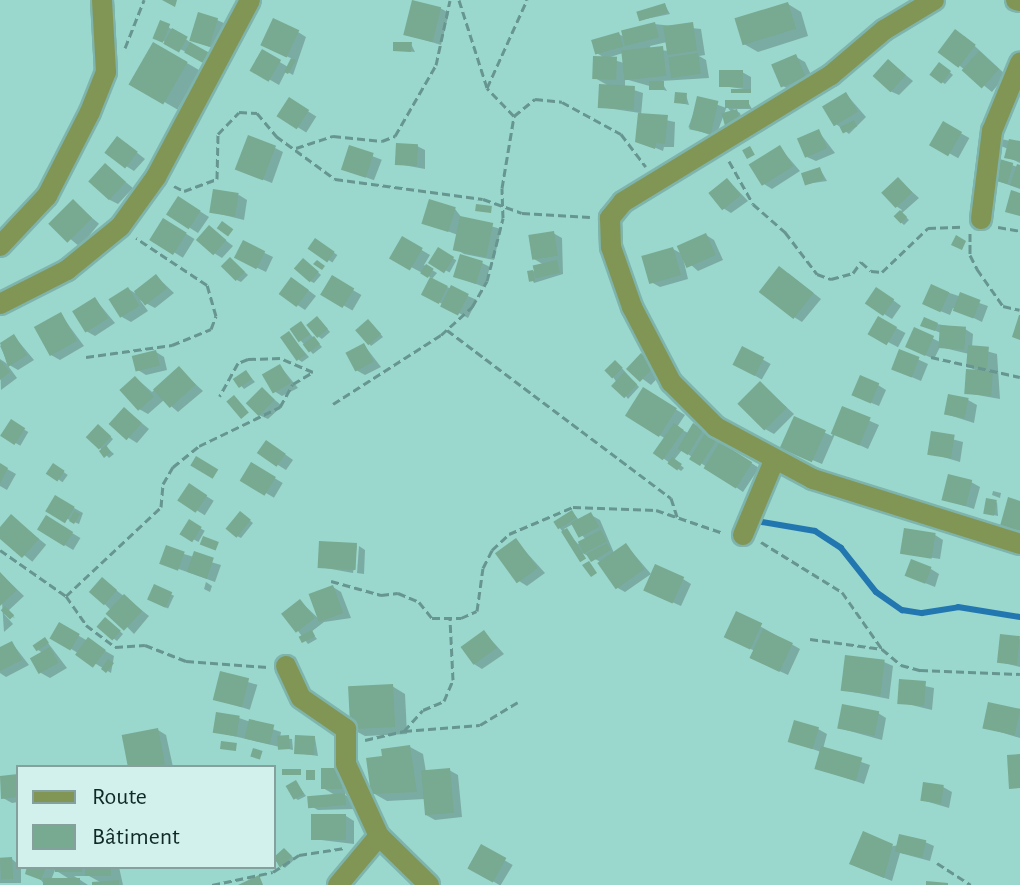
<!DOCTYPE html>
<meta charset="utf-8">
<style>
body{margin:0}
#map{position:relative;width:1020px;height:885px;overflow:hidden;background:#9ad7cd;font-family:"Alegreya Sans",sans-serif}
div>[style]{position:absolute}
.shadow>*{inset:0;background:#0003;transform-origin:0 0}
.stream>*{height:6px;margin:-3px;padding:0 3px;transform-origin:3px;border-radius:3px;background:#2277b0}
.building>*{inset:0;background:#78a991;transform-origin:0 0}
.path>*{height:3px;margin-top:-1.5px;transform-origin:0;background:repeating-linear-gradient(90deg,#66968f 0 8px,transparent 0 12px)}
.roads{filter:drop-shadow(2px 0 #7eb4ac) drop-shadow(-2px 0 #7eb4ac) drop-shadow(0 2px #7eb4ac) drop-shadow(0 -2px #7eb4ac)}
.minor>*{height:20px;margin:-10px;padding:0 10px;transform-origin:10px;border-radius:10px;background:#819654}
.tertiary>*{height:20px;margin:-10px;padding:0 10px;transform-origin:10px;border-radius:10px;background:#819654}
span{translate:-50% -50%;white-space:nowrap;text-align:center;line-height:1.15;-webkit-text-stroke:7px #d3f1ec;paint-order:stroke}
.legend{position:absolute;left:16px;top:765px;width:260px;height:104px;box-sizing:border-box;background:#d3f1ec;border:2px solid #85a19d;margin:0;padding:10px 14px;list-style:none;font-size:24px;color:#102926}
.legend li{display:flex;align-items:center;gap:16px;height:40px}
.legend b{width:40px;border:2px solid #85a19d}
</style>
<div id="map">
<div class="shadow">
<div style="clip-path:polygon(788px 4px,801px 12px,808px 36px,758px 52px,744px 44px)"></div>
<div style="clip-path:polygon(665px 5px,670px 14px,641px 20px)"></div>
<div style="clip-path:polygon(440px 8px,449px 13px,441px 45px,406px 34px)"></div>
<div style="clip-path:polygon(217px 20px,226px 24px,218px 50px,191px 40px)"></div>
<div style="clip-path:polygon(161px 22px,210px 56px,207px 62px,155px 37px)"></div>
<div style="clip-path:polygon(evenodd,654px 24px,701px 29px,705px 55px,699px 56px,706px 60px,709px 78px,661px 81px,667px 91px,625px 79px,625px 87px,643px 93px,641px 115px,675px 122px,674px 147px,664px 147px,663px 151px,637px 140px,640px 113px,600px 107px,609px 86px,595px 78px,606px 59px,597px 53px,618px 34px,625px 37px,654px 24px,667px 42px,669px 51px,651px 49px,650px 46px,667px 42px,654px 24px,623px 53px,624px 63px,607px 58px,623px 53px)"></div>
<div style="clip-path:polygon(298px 32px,306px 37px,293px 75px,286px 71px,279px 85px,253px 70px,263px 52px,288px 67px,293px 59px,272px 50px)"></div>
<div style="clip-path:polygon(964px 36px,1006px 75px,992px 92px,960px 66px)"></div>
<div style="left:154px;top:44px;width:53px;height:45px;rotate:30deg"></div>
<div style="clip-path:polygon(411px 44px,415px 52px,395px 50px)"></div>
<div style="clip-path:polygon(796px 57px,805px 62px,814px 81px,792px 91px,783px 86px)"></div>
<div style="clip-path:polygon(889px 61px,913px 81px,899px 95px,890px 91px)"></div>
<div style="clip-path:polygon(943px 66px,953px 75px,945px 84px,942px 82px)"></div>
<div style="clip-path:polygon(742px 72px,751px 77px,751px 90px,722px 86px)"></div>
<div style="clip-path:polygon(846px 94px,866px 117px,849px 134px,836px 124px)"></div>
<div style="clip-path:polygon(686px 95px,689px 105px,676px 102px)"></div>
<div style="left:699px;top:98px;width:29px;height:31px;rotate:20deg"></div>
<div style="left:290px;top:100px;width:31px;height:19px;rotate:32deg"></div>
<div style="clip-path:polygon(748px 102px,752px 109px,733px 109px,740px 113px,744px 126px,727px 107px)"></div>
<div style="left:944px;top:124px;width:29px;height:23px;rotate:29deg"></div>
<div style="clip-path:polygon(819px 132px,835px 153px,816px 161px,807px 157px)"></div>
<div style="clip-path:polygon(1001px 139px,1020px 143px,1020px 163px,1007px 157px,1008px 149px,999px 145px)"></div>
<div style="clip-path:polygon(126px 144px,145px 159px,134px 171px,126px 166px)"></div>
<div style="clip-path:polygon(417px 146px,425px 150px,425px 169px,398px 164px)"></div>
<div style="clip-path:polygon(275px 148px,283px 152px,272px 183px,246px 173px)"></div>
<div style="left:351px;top:148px;width:33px;height:22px;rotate:21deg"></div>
<div style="clip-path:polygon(780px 148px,800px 171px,772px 189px,764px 184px)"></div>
<div style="clip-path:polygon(1012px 165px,1020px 168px,1020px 189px,995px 180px)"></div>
<div style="clip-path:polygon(106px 166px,133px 188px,118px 204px,110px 200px)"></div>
<div style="clip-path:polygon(820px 169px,827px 181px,806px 184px)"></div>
<div style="clip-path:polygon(728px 180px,748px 201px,731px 213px,723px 208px)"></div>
<div style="clip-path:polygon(899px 180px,919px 198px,902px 213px,909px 220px,904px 225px,895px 217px,902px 210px,896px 206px)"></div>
<div style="clip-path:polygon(239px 195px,247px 200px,244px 220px,212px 212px)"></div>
<div style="clip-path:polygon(179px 198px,209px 217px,198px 233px,190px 228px)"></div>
<div style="left:73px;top:202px;width:34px;height:30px;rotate:40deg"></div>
<div style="clip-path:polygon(455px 209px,462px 218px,501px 229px,494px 260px,464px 254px,456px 249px,458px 235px,425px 223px)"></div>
<div style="left:164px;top:220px;width:36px;height:22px;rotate:32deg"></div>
<div style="clip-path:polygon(210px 228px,233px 246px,222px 258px,214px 253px)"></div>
<div style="clip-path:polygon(553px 233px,562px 238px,563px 274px,534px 283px,529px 273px,546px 266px,534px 259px)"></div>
<div style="clip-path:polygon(706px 235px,714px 240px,723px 260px,698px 271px,683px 258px,688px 279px,660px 287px,651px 282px,673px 249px,684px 255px)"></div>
<div style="clip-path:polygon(403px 239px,430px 255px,424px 265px,437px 273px,431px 280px,477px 300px,468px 318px,424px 294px,432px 278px,392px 257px)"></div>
<div style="left:315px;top:240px;width:27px;height:9px;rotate:34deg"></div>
<div style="clip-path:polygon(244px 243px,273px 257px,266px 272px,245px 262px)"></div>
<div style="left:438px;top:250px;width:21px;height:14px;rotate:29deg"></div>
<div style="clip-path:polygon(234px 262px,248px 275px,241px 282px,237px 280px)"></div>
<div style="clip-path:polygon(307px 262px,321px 275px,314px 283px,310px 281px)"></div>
<div style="clip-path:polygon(482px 263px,490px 267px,484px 287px,455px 276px)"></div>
<div style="clip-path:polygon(788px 273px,821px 299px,802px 322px,794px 317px)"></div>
<div style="clip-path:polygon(156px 276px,174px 293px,155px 308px,140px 300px,148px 311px,131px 322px,122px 317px,128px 289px,135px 293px)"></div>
<div style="left:332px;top:278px;width:34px;height:18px;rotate:30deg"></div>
<div style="clip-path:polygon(300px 284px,316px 296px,305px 310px,281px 294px)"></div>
<div style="clip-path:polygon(932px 287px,988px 306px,982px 322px,953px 308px,950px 315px,933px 308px)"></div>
<div style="clip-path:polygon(885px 294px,901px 306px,892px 319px,884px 314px)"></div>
<div style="clip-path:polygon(95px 299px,115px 323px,95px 336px,86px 331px)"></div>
<div style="clip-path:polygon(61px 315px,84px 346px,60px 360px,51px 355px)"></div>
<div style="left:879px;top:319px;width:30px;height:16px;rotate:28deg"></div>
<div style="clip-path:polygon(320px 320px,330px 332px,322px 339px,319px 337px)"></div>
<div style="clip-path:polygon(301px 324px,322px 347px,313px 354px,301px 341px)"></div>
<div style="clip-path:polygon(372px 324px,383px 337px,371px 346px,358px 330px)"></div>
<div style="clip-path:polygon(937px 324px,965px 329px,973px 334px,972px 347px,997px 354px,1000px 399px,966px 393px,979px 372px,968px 366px,969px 354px,940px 347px,934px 359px,916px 351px,915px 330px,940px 342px,941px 333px,926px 327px)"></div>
<div style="clip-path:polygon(289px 334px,309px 357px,302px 362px,299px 360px)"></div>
<div style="clip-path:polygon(14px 336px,34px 360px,18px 370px,6px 363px,17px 378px,1px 390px,0 359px,9px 365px,0 346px)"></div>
<div style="clip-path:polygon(364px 345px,381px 367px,365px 375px,356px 370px)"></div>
<div style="left:743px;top:348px;width:32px;height:18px;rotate:30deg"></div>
<div style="clip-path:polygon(900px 351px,928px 364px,921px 381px,902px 373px)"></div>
<div style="clip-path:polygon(156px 352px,164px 357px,167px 370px,146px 375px,138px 370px)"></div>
<div style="clip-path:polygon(641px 356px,663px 372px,651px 385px,629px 369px)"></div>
<div style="clip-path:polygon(619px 365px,639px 387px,628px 399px,613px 377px)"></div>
<div style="clip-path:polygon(280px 366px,298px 388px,282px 396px,274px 391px)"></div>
<div style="clip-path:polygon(179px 369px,203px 391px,178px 412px,164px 400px,148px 414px,139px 409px,136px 378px,152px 392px)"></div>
<div style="clip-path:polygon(246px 372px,255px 382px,244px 389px,236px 380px)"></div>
<div style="clip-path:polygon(760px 383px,794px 414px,774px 434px,765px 429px)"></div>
<div style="clip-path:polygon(878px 385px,886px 390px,879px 406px,862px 399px)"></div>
<div style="clip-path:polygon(262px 389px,282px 406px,268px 419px,259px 415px)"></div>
<div style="clip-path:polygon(644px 390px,685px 415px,677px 427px,688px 433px,693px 425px,759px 468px,743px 492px,682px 450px,674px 460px,684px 468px,681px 471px,656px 453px,666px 439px,628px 416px)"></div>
<div style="clip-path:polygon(968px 400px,977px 405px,974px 423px,946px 414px)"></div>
<div style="clip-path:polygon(843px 409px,879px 425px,868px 449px,835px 434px,822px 464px,791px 451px,795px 419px,832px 436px)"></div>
<div style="clip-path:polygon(132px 415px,149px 429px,137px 443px,129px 438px)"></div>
<div style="left:11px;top:422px;width:20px;height:16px;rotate:30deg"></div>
<div style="clip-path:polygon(101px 428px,113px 439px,106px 447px,114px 454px,109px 458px,100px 448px)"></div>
<div style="clip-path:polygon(933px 434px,963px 442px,960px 462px,930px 453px)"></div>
<div style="clip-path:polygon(275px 447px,293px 460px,286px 470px,278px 465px)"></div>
<div style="left:251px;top:464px;width:37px;height:17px;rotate:31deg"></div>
<div style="clip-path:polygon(0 465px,16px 474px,7px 490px,0 486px)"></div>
<div style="left:54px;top:465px;width:17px;height:9px;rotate:36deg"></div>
<div style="clip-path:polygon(971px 482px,980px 487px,974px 509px,944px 499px)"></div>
<div style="left:190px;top:486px;width:28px;height:17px;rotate:32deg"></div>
<div style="clip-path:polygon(993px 491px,1001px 493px,1000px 498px,992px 495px)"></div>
<div style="clip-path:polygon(56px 498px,83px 513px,79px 524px,49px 511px)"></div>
<div style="clip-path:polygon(997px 502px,998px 516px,985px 513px)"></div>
<div style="clip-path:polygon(evenodd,572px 512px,580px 521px,591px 515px,600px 520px,614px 553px,626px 545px,651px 574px,625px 592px,616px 587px,599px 561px,578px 551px,559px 527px,572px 512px,573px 524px,586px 540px,578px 544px,564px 529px,573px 524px)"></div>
<div style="clip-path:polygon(244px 516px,253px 523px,241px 538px,237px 536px)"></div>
<div style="left:12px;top:517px;width:44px;height:22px;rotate:39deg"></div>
<div style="left:47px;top:518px;width:39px;height:14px;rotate:31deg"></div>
<div style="left:189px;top:522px;width:18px;height:13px;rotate:29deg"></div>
<div style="clip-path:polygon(935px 535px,943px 540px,940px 559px,902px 553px)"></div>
<div style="clip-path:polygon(516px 541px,545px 573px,527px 586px,519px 581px)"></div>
<div style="clip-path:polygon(357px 545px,353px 573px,320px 567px)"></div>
<div style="clip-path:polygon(359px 546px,365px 550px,364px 574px,357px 573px)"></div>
<div style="clip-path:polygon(184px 554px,221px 565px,215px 582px,162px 563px)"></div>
<div style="clip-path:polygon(931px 569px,939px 574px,935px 587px,915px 579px)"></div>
<div style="clip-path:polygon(0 573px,24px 596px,8px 611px,15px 618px,4px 614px,13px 624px,4px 632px)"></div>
<div style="clip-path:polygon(102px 579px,149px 616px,134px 634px,92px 591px)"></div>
<div style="clip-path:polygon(683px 579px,691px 584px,681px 606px,654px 594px)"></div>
<div style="clip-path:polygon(206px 582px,212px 586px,210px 592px,204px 589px)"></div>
<div style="left:155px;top:587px;width:21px;height:14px;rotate:25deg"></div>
<div style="clip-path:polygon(333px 587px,341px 592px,351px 618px,324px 622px,311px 632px,317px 639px,308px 644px,298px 631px,300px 601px,320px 620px)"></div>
<div style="clip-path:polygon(737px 613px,800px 649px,788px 675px,760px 662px,755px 651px,734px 641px)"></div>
<div style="clip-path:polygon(109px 622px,123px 634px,117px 641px,99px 627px)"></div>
<div style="clip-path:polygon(60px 625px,114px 656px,111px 673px,53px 638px)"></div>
<div style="clip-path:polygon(485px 633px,504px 654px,482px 669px,474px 664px)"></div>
<div style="clip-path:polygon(1020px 638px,1020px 667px,1000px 662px)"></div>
<div style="clip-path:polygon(45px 639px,67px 668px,50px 678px,41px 673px,43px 653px,38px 650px)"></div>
<div style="clip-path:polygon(12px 643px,29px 665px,6px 677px,0 673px,0 649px)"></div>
<div style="clip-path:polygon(884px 662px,893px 666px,889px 699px,843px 690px)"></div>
<div style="left:222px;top:674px;width:37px;height:26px;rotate:17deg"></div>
<div style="clip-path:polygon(901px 681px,934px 688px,932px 710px,899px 702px)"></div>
<div style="clip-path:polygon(392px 686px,405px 694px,407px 734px,365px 736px,352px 729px)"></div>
<div style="clip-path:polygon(989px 704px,1020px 711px,1020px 738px,984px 727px)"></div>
<div style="clip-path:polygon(878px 713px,886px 718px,882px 740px,839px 728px)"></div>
<div style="clip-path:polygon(239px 718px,281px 732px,280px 738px,292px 739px,293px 750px,216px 732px)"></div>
<div style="clip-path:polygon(818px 729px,827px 734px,823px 749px,870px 765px,864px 784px,816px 768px,821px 752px,790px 741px)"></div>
<div style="clip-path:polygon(158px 730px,166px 735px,173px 767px,130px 767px,124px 737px)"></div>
<div style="clip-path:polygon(315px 738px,318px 756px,297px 753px)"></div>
<div style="clip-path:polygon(410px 747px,423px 754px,426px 772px,449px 770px,458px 775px,462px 817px,435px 820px,426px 815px,425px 799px,387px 801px,373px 793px,385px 758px)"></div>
<div style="clip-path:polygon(341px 770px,349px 794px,342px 793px,353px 800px,354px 809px,318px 810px,309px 805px,335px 795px,323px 788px)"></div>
<div style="clip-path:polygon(18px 776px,18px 802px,12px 803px,3px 798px)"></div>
<div style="clip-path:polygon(296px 783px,306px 796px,298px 800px,295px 798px)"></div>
<div style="clip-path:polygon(943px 787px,952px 792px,949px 808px,922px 800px)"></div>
<div style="clip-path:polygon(346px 816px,354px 821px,354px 844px,313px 839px)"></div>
<div style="clip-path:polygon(925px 842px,934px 846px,930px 861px,900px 853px,892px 881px,860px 868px,893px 846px)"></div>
<div style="left:481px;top:846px;width:37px;height:24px;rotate:31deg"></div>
<div style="clip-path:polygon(284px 850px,295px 859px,285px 868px,274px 860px)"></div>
<div style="clip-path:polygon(12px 859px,21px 867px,21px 883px,0 883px,0 860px)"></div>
<div style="clip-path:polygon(evenodd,30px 867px,119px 867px,123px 885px,94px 885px,102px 883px,89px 876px,74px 876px,88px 885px,45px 885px,30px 867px,55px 870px,71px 880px,51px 880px,55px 870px)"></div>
</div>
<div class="stream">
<div style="left:762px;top:522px;width:54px;rotate:9.6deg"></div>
<div style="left:815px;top:531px;width:31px;rotate:33deg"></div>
<div style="left:841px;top:548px;width:56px;rotate:51.5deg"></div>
<div style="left:876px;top:592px;width:32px;rotate:35deg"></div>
<div style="left:902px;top:610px;width:20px;rotate:9deg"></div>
<div style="left:922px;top:613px;width:36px;rotate:-9deg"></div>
<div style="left:958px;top:607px;width:63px;rotate:9.2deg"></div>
</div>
<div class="building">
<div style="clip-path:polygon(162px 0,177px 0,175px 7px)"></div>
<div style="left:412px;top:0;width:30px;height:36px;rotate:14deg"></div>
<div style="left:788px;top:2px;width:28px;height:56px;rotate:73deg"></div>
<div style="left:665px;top:3px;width:10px;height:30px;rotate:73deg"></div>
<div style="left:198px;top:12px;width:21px;height:30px;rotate:17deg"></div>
<div style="left:273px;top:18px;width:29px;height:30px;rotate:25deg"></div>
<div style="left:160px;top:20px;width:11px;height:20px;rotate:22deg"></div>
<div style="left:655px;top:22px;width:16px;height:35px;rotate:76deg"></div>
<div style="left:693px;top:22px;width:29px;height:30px;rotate:82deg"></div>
<div style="left:172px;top:28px;width:18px;height:18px;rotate:29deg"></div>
<div style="left:955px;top:29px;width:26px;height:29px;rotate:37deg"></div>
<div style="left:619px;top:32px;width:15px;height:29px;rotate:74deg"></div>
<div style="left:153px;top:42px;width:40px;height:49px;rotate:30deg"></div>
<div style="left:190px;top:42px;width:21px;height:12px;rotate:29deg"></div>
<div style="clip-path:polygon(393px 42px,412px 42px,411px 52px,393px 51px)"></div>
<div style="left:663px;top:46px;width:30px;height:42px;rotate:84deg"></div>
<div style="left:262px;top:49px;width:22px;height:25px;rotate:30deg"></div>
<div style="left:979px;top:51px;width:27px;height:26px;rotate:42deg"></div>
<div style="left:698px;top:53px;width:21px;height:30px;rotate:82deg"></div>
<div style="left:796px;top:54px;width:25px;height:27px;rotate:67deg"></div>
<div style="left:593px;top:56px;width:24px;height:23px;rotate:2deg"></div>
<div style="clip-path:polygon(291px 58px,296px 60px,288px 74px,284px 72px)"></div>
<div style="left:888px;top:59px;width:24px;height:23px;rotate:42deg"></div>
<div style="left:939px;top:62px;width:15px;height:16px;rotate:37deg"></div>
<div style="left:743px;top:70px;width:17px;height:24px;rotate:90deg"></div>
<div style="left:649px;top:81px;width:15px;height:9px"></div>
<div style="left:599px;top:84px;width:36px;height:24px;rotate:3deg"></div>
<div style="left:731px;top:89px;width:20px;height:4px"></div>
<div style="left:675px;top:92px;width:12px;height:11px;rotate:5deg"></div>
<div style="left:846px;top:92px;width:23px;height:28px;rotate:59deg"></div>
<div style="left:697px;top:96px;width:22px;height:34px;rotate:13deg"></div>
<div style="left:289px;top:97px;width:24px;height:23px;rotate:33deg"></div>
<div style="left:749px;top:100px;width:8px;height:24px;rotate:90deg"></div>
<div style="left:737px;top:109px;width:16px;height:16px;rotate:75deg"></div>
<div style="clip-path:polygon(638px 113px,668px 115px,665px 144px,656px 143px,655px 149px,635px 142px)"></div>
<div style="left:854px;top:120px;width:7px;height:16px;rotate:63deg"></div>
<div style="left:943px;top:121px;width:22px;height:28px;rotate:30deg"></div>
<div style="left:819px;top:129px;width:21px;height:24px;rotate:67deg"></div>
<div style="left:248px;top:135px;width:30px;height:37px;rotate:21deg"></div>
<div style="left:117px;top:136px;width:26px;height:21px;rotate:37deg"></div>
<div style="clip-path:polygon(1009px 139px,1020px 141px,1020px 161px,1004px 158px)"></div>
<div style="left:396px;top:143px;width:22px;height:22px;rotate:3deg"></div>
<div style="left:349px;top:145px;width:26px;height:26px;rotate:18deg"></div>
<div style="left:780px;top:145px;width:25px;height:37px;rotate:58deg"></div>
<div style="left:750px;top:146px;width:10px;height:9px;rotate:61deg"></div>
<div style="left:996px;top:158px;width:18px;height:22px;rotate:16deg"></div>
<div style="left:105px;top:163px;width:28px;height:25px;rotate:42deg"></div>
<div style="clip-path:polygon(1017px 164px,1020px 165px,1020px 188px,1010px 185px)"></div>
<div style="left:820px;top:167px;width:13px;height:20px;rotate:72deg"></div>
<div style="left:898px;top:177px;width:21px;height:23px;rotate:47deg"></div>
<div style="left:727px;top:178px;width:22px;height:24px;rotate:51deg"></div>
<div style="left:213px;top:189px;width:26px;height:24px;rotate:9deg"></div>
<div style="clip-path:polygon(1011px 190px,1020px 193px,1020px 216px,1005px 212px)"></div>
<div style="left:178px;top:196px;width:27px;height:22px;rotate:33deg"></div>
<div style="left:73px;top:199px;width:27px;height:35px;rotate:45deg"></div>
<div style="left:429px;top:199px;width:28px;height:26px;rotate:17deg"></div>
<div style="left:476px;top:204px;width:16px;height:7px;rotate:7deg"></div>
<div style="left:900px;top:210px;width:10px;height:9px;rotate:45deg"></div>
<div style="left:460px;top:216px;width:34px;height:35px;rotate:12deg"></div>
<div style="left:163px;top:218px;width:28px;height:26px;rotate:32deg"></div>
<div style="left:222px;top:221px;width:14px;height:9px;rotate:36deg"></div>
<div style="left:209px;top:225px;width:23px;height:20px;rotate:41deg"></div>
<div style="left:554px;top:231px;width:25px;height:26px;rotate:81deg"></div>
<div style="left:706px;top:233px;width:24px;height:32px;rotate:66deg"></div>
<div style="clip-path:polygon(956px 235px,966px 241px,962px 250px,951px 245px)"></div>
<div style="left:402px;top:236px;width:24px;height:26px;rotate:30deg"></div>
<div style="left:315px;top:238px;width:24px;height:13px;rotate:35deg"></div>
<div style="left:243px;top:240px;width:25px;height:20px;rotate:27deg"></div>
<div style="left:438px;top:247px;width:19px;height:19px;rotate:32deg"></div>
<div style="left:673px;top:247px;width:29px;height:33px;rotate:74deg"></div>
<div style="left:460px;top:254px;width:24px;height:24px;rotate:17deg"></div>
<div style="left:230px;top:257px;width:21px;height:13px;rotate:45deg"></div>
<div style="left:303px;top:258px;width:21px;height:14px;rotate:41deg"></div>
<div style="clip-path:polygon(317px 260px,325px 266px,322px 270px,313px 264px)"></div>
<div style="left:557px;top:260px;width:13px;height:25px;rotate:77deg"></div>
<div style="left:426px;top:264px;width:9px;height:11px;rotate:32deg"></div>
<div style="left:779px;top:266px;width:44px;height:33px;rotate:38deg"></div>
<div style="left:533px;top:270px;width:11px;height:6px;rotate:80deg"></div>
<div style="left:156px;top:274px;width:18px;height:28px;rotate:52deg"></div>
<div style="left:332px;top:275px;width:26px;height:23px;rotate:31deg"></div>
<div style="left:291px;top:277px;width:22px;height:21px;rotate:36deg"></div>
<div style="left:430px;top:277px;width:20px;height:20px;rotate:27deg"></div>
<div style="left:931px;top:284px;width:20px;height:22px;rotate:24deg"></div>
<div style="left:451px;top:285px;width:20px;height:24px;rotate:27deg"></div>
<div style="left:128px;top:287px;width:22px;height:23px;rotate:58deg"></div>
<div style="left:876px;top:287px;width:22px;height:20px;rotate:34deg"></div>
<div style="left:960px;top:292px;width:22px;height:20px;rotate:21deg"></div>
<div style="left:95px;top:297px;width:25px;height:27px;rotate:58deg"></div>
<div style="left:61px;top:312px;width:33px;height:31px;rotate:61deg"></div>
<div style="clip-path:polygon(1019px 315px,1020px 315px,1020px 340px,1012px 337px)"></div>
<div style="left:317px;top:316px;width:17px;height:14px;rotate:50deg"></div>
<div style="left:878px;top:316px;width:22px;height:21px;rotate:30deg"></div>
<div style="clip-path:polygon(924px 317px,938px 323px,935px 331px,920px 326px)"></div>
<div style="left:368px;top:319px;width:20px;height:17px;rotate:49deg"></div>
<div style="left:301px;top:321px;width:16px;height:14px;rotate:55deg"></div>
<div style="left:940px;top:325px;width:26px;height:23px;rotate:4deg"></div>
<div style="left:914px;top:327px;width:22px;height:22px;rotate:24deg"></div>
<div style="left:289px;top:331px;width:29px;height:11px;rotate:55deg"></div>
<div style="clip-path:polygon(14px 334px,27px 355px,8px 367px,0 343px)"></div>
<div style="left:314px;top:336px;width:10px;height:14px;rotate:53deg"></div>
<div style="left:364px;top:343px;width:21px;height:21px;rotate:62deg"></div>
<div style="left:968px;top:345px;width:21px;height:22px;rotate:5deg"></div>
<div style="left:742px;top:346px;width:25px;height:21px;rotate:27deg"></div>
<div style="left:899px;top:349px;width:22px;height:22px;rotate:21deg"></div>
<div style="left:156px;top:350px;width:16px;height:25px;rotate:76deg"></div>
<div style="left:641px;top:353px;width:19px;height:22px;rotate:43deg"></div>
<div style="clip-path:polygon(0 360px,10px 372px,0 380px)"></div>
<div style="left:615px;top:360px;width:11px;height:15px;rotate:45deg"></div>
<div style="left:280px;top:364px;width:22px;height:21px;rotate:60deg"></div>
<div style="left:179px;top:366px;width:25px;height:35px;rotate:48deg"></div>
<div style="left:966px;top:369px;width:27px;height:25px;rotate:4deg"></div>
<div style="left:246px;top:370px;width:11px;height:16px;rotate:56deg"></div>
<div style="left:624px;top:372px;width:18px;height:19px;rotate:43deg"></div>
<div style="left:860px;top:375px;width:21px;height:22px;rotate:23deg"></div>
<div style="left:135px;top:376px;width:28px;height:21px;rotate:48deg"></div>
<div style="left:760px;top:381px;width:38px;height:32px;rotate:45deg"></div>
<div style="left:262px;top:387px;width:18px;height:23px;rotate:45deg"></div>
<div style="left:643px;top:387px;width:40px;height:34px;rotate:32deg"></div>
<div style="left:948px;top:394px;width:21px;height:21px;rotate:11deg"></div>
<div style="left:234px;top:395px;width:23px;height:10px;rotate:50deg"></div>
<div style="left:842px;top:406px;width:31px;height:30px;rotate:22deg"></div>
<div style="left:124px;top:407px;width:24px;height:23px;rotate:42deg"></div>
<div style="left:794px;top:416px;width:35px;height:35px;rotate:24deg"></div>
<div style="left:11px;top:419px;width:17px;height:20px;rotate:33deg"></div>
<div style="left:674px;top:423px;width:12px;height:37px;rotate:35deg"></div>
<div style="left:693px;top:423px;width:12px;height:30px;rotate:31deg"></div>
<div style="left:98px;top:424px;width:18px;height:18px;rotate:43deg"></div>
<div style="left:931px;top:431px;width:24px;height:24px;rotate:9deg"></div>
<div style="left:706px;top:432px;width:13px;height:32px;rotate:32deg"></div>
<div style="left:266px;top:440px;width:24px;height:16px;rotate:35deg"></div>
<div style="left:720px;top:442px;width:38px;height:31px;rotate:32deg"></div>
<div style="clip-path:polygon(106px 445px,111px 452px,104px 458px,99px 451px)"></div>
<div style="left:196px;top:456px;width:26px;height:11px;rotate:31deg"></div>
<div style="left:672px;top:457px;width:12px;height:8px;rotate:35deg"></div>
<div style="left:251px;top:462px;width:29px;height:22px;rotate:31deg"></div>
<div style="clip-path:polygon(0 463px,8px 468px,0 484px)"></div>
<div style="left:53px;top:463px;width:14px;height:13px;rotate:34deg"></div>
<div style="left:948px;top:474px;width:25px;height:27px;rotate:14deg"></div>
<div style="left:189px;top:483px;width:22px;height:21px;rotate:34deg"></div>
<div style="left:55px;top:495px;width:23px;height:19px;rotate:31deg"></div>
<div style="clip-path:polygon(1008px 497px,1020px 501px,1020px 531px,1000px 526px)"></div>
<div style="left:986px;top:498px;width:11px;height:16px;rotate:10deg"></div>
<div style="left:572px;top:510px;width:9px;height:22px;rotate:58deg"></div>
<div style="clip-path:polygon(74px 511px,80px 514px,74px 524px,69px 521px)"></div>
<div style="left:240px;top:511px;width:14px;height:23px;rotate:39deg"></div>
<div style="left:591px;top:512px;width:17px;height:23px;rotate:62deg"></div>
<div style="clip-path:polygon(11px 514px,39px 539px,22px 558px,0 539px,0 527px)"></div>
<div style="left:46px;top:515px;width:32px;height:17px;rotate:32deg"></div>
<div style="left:189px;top:519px;width:15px;height:18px;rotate:32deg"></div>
<div style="left:567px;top:528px;width:36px;height:7px;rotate:58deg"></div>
<div style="left:904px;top:528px;width:32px;height:26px;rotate:9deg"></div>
<div style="left:601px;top:530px;width:13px;height:26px;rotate:63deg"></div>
<div style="left:203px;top:536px;width:17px;height:9px;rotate:21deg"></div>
<div style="left:516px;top:538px;width:37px;height:26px;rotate:54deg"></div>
<div style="left:319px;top:541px;width:38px;height:27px;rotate:3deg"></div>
<div style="clip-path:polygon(607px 543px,611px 550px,591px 562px,586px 554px)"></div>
<div style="left:626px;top:543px;width:32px;height:35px;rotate:55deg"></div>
<div style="left:166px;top:545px;width:20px;height:20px;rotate:20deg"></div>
<div style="left:194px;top:551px;width:21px;height:22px;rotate:19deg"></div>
<div style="left:911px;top:559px;width:22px;height:18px;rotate:21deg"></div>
<div style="clip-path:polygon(589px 561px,597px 573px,591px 577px,582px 565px)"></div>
<div style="left:655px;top:564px;width:32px;height:29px;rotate:24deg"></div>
<div style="clip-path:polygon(0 572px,17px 590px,0 606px)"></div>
<div style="left:102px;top:577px;width:20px;height:20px;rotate:41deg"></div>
<div style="left:154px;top:584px;width:20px;height:17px;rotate:24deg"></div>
<div style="left:333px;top:585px;width:30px;height:26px;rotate:70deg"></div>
<div style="left:124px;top:594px;width:25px;height:27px;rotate:43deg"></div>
<div style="left:300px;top:599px;width:24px;height:24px;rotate:52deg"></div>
<div style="left:5px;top:606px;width:13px;height:6px;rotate:45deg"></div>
<div style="left:736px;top:611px;width:29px;height:29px;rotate:25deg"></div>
<div style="left:105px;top:617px;width:21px;height:13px;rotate:41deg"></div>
<div style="left:59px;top:622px;width:24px;height:19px;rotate:30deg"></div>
<div style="left:763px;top:629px;width:33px;height:32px;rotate:25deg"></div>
<div style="left:312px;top:630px;width:7px;height:15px;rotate:63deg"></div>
<div style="left:484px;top:630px;width:22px;height:29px;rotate:54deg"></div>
<div style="left:1000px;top:634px;width:20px;height:29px;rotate:6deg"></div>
<div style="left:45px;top:637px;width:7px;height:15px;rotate:56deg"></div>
<div style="left:88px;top:637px;width:22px;height:22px;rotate:36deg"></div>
<div style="clip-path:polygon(12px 641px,22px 660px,0 671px,0 647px)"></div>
<div style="left:50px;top:647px;width:18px;height:23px;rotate:61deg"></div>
<div style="left:845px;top:655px;width:40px;height:36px;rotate:7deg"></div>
<div style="clip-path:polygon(108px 659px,114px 663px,106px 673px,101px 669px)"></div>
<div style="left:220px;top:671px;width:30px;height:30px;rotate:14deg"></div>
<div style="left:899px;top:679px;width:27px;height:25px;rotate:4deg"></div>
<div style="left:393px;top:684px;width:43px;height:45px;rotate:87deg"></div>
<div style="left:988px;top:702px;width:33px;height:27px;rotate:12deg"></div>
<div style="left:842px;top:704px;width:38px;height:25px;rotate:11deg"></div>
<div style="left:216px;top:712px;width:24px;height:21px;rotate:9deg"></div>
<div style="left:249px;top:719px;width:26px;height:20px;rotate:13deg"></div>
<div style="left:794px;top:720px;width:26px;height:23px;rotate:16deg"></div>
<div style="left:158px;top:728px;width:37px;height:37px;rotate:79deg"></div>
<div style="left:289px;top:735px;width:14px;height:12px;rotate:86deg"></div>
<div style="left:295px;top:735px;width:20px;height:19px;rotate:3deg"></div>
<div style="left:221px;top:741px;width:16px;height:8px;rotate:7deg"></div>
<div style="clip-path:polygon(410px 745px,417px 792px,371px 794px,366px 758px,382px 756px,381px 749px)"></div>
<div style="left:821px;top:746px;width:43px;height:24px;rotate:16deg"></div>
<div style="left:253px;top:748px;width:10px;height:9px;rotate:17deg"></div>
<div style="clip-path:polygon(1020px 754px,1020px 788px,1009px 789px,1007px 755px)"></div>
<div style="left:321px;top:768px;width:21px;height:21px"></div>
<div style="left:450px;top:768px;width:45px;height:29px;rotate:85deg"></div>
<div style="left:282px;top:769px;width:19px;height:6px"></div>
<div style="left:306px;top:770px;width:9px;height:10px"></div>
<div style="clip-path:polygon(18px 774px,18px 797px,1px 799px,0 776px)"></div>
<div style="left:296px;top:780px;width:16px;height:12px;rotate:60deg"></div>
<div style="left:923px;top:782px;width:21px;height:19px;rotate:8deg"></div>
<div style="left:345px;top:793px;width:12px;height:38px;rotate:85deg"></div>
<div style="left:311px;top:814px;width:35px;height:26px"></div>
<div style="clip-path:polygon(863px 831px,893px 844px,884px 878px,849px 864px)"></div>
<div style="left:899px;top:834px;width:28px;height:18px;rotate:13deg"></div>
<div style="left:481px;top:844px;width:29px;height:28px;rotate:29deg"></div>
<div style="clip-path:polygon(284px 848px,292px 856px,280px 868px,274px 857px)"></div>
<div style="left:12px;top:857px;width:22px;height:12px;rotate:87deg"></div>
<div style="clip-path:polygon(27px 867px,46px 867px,41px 880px,25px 874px)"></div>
<div style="left:55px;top:867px;width:27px;height:5px"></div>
<div style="left:85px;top:867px;width:26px;height:9px"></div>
<div style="clip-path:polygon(259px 875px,263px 885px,238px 885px)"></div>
<div style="left:43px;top:878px;width:37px;height:7px"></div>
<div style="clip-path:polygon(119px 880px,119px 885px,92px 885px,92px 882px)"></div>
<div style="clip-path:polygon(926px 881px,948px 883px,948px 885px,926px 885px)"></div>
</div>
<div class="path">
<div style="left:459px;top:0;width:92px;rotate:72.3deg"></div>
<div style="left:125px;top:48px;width:52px;rotate:-68.4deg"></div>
<div style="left:514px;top:116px;width:27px;rotate:-39deg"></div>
<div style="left:535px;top:99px;width:27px;rotate:6deg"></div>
<div style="left:562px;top:102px;width:67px;rotate:28.5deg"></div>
<div style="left:621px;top:134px;width:41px;rotate:52.9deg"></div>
<div style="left:296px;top:148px;width:39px;rotate:-18deg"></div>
<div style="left:333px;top:136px;width:49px;rotate:5.8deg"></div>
<div style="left:382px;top:141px;width:14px;rotate:-21deg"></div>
<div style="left:395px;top:136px;width:82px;rotate:-60deg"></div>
<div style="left:436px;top:65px;width:66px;rotate:-77.8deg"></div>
<div style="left:729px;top:161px;width:49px;rotate:60.8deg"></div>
<div style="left:753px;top:204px;width:43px;rotate:41.2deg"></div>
<div style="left:785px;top:232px;width:53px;rotate:52.7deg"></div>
<div style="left:817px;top:274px;width:15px;rotate:20deg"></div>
<div style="left:831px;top:279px;width:23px;rotate:-15deg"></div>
<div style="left:853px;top:273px;width:14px;rotate:-54deg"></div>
<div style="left:861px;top:262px;width:13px;rotate:42deg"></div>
<div style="left:871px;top:271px;width:11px;rotate:5deg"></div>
<div style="left:882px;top:272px;width:64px;rotate:-43.7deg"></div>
<div style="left:928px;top:228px;width:34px;rotate:-2deg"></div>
<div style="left:174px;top:186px;width:11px;rotate:27deg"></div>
<div style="left:184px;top:191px;width:35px;rotate:-20deg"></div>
<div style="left:217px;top:179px;width:45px;rotate:-88.7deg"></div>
<div style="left:218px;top:134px;width:30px;rotate:-46deg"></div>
<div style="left:239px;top:112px;width:18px;rotate:3deg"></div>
<div style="left:257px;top:113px;width:30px;rotate:50deg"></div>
<div style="left:276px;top:136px;width:73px;rotate:36.1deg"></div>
<div style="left:335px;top:179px;width:149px;rotate:7.7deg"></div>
<div style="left:483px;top:199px;width:41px;rotate:19.7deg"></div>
<div style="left:522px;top:213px;width:68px;rotate:3.4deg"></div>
<div style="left:998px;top:227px;width:22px;rotate:10deg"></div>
<div style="left:970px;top:233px;width:22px;rotate:90deg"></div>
<div style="left:970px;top:255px;width:16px;rotate:63deg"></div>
<div style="left:977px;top:269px;width:45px;rotate:54.9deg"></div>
<div style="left:1003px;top:306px;width:17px;rotate:13deg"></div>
<div style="left:447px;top:330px;width:280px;rotate:36.9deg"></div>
<div style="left:671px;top:498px;width:20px;rotate:72deg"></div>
<div style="left:86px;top:357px;width:87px;rotate:-7.9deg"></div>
<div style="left:172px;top:345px;width:42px;rotate:-22.3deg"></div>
<div style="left:211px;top:329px;width:14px;rotate:-69deg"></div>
<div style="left:216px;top:316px;width:32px;rotate:-106deg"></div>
<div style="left:207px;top:285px;width:85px;rotate:-146.5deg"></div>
<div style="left:931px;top:357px;width:91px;rotate:12.7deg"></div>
<div style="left:333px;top:404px;width:128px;rotate:-32.6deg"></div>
<div style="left:441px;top:335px;width:42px;rotate:-42.1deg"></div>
<div style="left:472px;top:307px;width:30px;rotate:-60deg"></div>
<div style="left:487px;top:281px;width:65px;rotate:-75.7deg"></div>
<div style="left:503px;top:218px;width:30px;rotate:-92deg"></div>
<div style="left:502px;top:188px;width:73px;rotate:-80.5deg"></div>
<div style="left:514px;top:116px;width:39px;rotate:-134deg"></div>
<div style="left:487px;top:88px;width:97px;rotate:-65.6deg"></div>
<div style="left:761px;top:542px;width:95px;rotate:31.7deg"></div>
<div style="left:842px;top:592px;width:70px;rotate:54.9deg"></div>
<div style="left:0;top:550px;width:80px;rotate:34.9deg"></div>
<div style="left:66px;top:596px;width:35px;rotate:55deg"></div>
<div style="left:86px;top:625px;width:36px;rotate:37deg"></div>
<div style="left:115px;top:647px;width:30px;rotate:-4deg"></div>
<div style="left:145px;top:645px;width:44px;rotate:21.3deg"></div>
<div style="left:186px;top:661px;width:82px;rotate:4.2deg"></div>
<div style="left:331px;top:581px;width:52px;rotate:15.6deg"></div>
<div style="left:381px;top:595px;width:17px;rotate:-7deg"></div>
<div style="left:398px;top:593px;width:23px;rotate:23deg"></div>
<div style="left:419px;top:602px;width:21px;rotate:51deg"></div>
<div style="left:432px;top:618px;width:29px"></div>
<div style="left:461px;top:618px;width:17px;rotate:-24deg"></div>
<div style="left:477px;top:611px;width:43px;rotate:-82.1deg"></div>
<div style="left:483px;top:568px;width:20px;rotate:-63deg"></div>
<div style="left:492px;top:550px;width:23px;rotate:-43deg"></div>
<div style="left:509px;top:534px;width:69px;rotate:-22.9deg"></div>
<div style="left:573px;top:507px;width:83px;rotate:2.1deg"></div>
<div style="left:656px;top:510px;width:71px;rotate:18.9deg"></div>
<div style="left:66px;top:596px;width:130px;rotate:-43.1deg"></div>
<div style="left:161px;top:507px;width:23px;rotate:-85deg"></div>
<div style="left:163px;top:484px;width:20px;rotate:-60deg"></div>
<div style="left:173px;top:467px;width:33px;rotate:-39deg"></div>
<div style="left:199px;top:446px;width:90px;rotate:-25.7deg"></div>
<div style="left:280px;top:407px;width:26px;rotate:-61deg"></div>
<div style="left:293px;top:384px;width:23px;rotate:-31deg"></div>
<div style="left:313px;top:372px;width:36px;rotate:-157deg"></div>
<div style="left:280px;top:358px;width:32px;rotate:178deg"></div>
<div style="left:248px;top:359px;width:11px;rotate:158deg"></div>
<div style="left:238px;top:363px;width:38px;rotate:119deg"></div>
<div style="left:810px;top:639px;width:73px;rotate:7.9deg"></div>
<div style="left:882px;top:649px;width:25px;rotate:40deg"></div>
<div style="left:901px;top:665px;width:20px;rotate:15deg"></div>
<div style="left:920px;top:670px;width:100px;rotate:2.3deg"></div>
<div style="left:404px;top:731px;width:76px;rotate:-4.5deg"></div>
<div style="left:480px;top:725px;width:44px;rotate:-31.2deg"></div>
<div style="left:365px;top:740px;width:40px;rotate:-13deg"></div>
<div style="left:404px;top:731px;width:28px;rotate:-48deg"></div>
<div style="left:423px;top:710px;width:23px;rotate:-23deg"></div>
<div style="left:444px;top:701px;width:23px;rotate:-67deg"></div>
<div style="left:453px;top:680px;width:62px;rotate:-92.8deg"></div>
<div style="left:937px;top:863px;width:40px;rotate:32.9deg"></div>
<div style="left:212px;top:885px;width:62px;rotate:-12deg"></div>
<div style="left:273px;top:872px;width:31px;rotate:-33deg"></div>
<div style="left:299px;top:855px;width:46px;rotate:-8.8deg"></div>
</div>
<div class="roads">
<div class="minor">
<div style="left:934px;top:0;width:58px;rotate:149deg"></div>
<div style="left:884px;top:30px;width:70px;rotate:139.7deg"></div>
<div style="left:831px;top:75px;width:244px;rotate:148.6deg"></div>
<div style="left:623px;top:202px;width:21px;rotate:129deg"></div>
<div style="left:610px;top:218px;width:29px;rotate:88deg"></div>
<div style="left:611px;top:247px;width:64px;rotate:70.7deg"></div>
<div style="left:632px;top:307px;width:85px;rotate:62.5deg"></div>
<div style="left:671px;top:382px;width:64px;rotate:45deg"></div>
<div style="left:716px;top:427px;width:110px;rotate:28.2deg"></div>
<div style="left:813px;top:479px;width:217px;rotate:17.4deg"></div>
<div style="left:1016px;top:0;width:4px;rotate:14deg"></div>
<div style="left:981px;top:219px;width:89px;rotate:-82.9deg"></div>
<div style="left:992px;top:131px;width:74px;rotate:-67.6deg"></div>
<div style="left:0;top:246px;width:69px;rotate:-46.8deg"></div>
<div style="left:47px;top:196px;width:94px;rotate:-62.9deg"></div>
<div style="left:90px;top:112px;width:43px;rotate:-68.2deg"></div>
<div style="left:106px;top:72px;width:72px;rotate:-93.2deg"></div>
<div style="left:743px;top:535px;width:80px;rotate:-67.3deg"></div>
<div style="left:286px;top:666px;width:35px;rotate:65deg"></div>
<div style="left:301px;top:698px;width:55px;rotate:34.6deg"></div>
<div style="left:346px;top:729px;width:35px;rotate:90deg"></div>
<div style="left:346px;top:764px;width:79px;rotate:65.4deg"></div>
<div style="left:379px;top:836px;width:64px;rotate:129.9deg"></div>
<div style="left:379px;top:836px;width:70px;rotate:44.4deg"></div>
</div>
<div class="tertiary">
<div style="left:0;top:304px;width:75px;rotate:-26.9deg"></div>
<div style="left:67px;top:270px;width:68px;rotate:-39.1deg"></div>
<div style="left:120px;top:227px;width:62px;rotate:-54.2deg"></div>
<div style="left:156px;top:177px;width:200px;rotate:-62deg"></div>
</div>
</div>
<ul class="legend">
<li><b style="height:10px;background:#819654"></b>Route</li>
<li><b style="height:22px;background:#78a991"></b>Bâtiment</li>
</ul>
</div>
